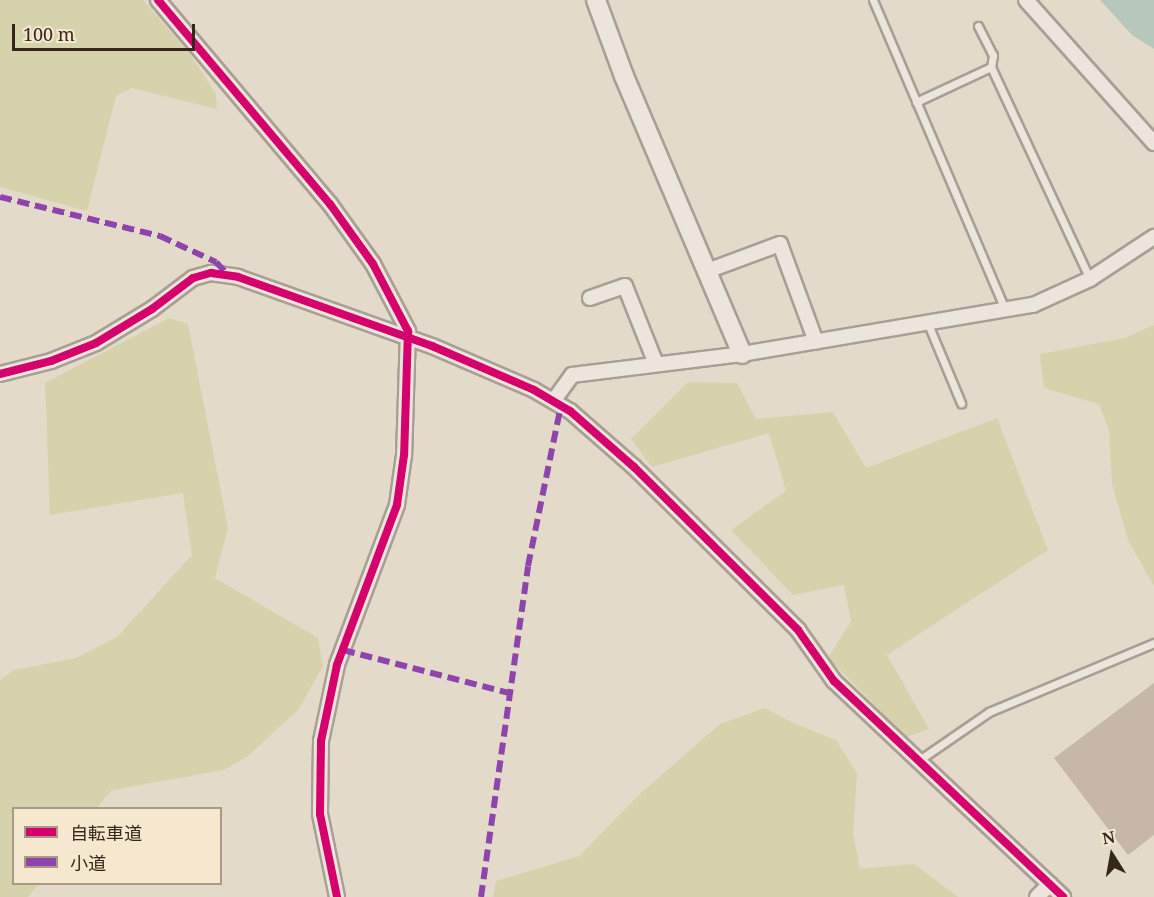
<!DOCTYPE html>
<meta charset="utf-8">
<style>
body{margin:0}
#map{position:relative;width:1154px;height:897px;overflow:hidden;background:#e4daca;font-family:"Noto Serif","Noto Sans JP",serif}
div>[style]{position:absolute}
.green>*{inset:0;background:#d6d2ac}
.water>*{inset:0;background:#b6c8bb}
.building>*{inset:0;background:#c7b7ab}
.roads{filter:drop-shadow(2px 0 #a89f94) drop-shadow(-2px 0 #a89f94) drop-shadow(0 2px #a89f94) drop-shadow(0 -2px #a89f94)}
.lane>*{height:7px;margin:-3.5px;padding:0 3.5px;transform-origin:3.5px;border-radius:3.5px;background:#ebe5dc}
.street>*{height:14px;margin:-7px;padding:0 7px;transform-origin:7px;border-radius:7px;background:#ebe5dc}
.secondary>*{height:18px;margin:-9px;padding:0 9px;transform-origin:9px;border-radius:9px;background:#ebe5dc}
.quiet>*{height:6px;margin-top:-3px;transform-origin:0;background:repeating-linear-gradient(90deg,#8e44ad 0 12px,transparent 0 18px)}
.cycleway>*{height:8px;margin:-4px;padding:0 4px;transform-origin:4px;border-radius:4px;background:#d6006c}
span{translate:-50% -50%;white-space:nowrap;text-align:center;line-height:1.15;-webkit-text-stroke:4.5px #f6e7cf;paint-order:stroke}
.legend{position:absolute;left:12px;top:807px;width:210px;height:78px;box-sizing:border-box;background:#f6e7cf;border:2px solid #a99a87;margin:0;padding:8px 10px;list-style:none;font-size:18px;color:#36271c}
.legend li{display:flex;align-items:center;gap:12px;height:30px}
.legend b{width:30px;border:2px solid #a99a87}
.north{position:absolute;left:1082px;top:825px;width:60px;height:60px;-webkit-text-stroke:4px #f6e7cf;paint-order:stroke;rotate:349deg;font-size:16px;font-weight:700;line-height:24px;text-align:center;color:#36271c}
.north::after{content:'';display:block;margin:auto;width:21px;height:27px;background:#36271c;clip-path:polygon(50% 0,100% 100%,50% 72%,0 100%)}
.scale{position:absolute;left:12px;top:24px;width:183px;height:27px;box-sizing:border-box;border:3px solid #36271c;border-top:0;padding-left:8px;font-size:18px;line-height:21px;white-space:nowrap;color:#36271c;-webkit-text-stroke:4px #f6e7cf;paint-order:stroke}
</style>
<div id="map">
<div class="green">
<div style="clip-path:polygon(0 0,143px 0,190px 54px,216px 94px,217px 109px,132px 88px,116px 96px,87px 211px,0 187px)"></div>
<div style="clip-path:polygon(169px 318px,188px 324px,228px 528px,215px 578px,318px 638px,323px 666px,299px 709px,248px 756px,224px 770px,112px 790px,97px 808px,14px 808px,14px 884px,39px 884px,28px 897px,0 897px,0 680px,14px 670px,76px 658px,117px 637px,192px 555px,183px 493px,50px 515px,45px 383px)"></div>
<div style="clip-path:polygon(1154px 325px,1154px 586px,1128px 540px,1112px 484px,1109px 430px,1099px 404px,1044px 388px,1040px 354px,1125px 338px)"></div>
<div style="clip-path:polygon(688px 382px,737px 383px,756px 419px,833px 412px,866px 468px,997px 418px,1048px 550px,887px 655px,929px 729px,906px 737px,828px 658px,851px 621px,844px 585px,793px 595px,731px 530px,786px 491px,769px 433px,652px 467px,631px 439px)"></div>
<div style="clip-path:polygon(765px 708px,795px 724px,836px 740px,857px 773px,853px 833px,860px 869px,914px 864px,958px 897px,493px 897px,496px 881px,579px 856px,641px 793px,720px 724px)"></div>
</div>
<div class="water">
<div style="clip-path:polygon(1100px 0,1154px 0,1154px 49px,1132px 35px)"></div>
</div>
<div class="building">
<div style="clip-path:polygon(1154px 683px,1154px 835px,1128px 855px,1054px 758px)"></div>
</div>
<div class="roads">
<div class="lane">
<div style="left:873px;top:0;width:337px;rotate:66.9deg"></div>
<div style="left:978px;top:26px;width:33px;rotate:63deg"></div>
<div style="left:993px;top:55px;width:12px;rotate:99deg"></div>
<div style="left:916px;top:102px;width:83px;rotate:-25deg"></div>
<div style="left:991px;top:67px;width:234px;rotate:65deg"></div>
<div style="left:928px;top:324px;width:86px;rotate:67.3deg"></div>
<div style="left:918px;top:761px;width:86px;rotate:-34.6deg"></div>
<div style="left:989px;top:712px;width:179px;rotate:-22.7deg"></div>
</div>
<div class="street">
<div style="left:158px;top:0;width:267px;rotate:49.9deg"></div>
<div style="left:330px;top:204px;width:74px;rotate:54.4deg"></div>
<div style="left:373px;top:264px;width:76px;rotate:62.4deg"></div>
<div style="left:408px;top:331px;width:124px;rotate:91.8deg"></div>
<div style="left:404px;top:455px;width:50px;rotate:98deg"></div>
<div style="left:397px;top:505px;width:171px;rotate:110.6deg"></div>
<div style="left:337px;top:665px;width:78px;rotate:101.9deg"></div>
<div style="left:321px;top:741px;width:73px;rotate:90.8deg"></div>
<div style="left:320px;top:814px;width:85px;rotate:78.4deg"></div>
<div style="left:1026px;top:0;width:192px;rotate:48.2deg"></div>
<div style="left:707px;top:271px;width:78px;rotate:-20.3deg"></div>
<div style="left:780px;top:244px;width:104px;rotate:69.8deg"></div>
<div style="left:590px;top:298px;width:37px;rotate:-19deg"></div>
<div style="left:625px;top:286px;width:84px;rotate:68.3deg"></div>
<div style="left:0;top:374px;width:53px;rotate:-14.3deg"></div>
<div style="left:51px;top:361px;width:48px;rotate:-21.8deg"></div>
<div style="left:96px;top:343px;width:66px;rotate:-31.3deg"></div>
<div style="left:152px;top:309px;width:51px;rotate:-37.1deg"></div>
<div style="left:193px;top:278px;width:19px;rotate:-16deg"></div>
<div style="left:211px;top:273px;width:27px;rotate:8deg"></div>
<div style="left:238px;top:277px;width:206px;rotate:19.6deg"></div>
<div style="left:432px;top:346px;width:111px;rotate:23.3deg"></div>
<div style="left:534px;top:390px;width:42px;rotate:30.3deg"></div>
<div style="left:570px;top:411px;width:85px;rotate:41.2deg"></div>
<div style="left:634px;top:467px;width:231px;rotate:44.8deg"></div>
<div style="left:798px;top:630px;width:62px;rotate:54.8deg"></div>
<div style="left:834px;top:681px;width:315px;rotate:43.3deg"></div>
<div style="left:554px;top:400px;width:31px;rotate:-54deg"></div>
<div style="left:572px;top:375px;width:171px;rotate:-7deg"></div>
<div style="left:742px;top:354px;width:295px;rotate:-9.6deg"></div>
<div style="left:1033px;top:305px;width:63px;rotate:-24.5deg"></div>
<div style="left:1090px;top:279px;width:77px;rotate:-33.3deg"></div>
<div style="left:1037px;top:897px;width:18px;rotate:-45deg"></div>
</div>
<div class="secondary">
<div style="left:596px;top:0;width:81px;rotate:69.8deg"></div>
<div style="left:624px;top:76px;width:302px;rotate:67deg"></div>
</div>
</div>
<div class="quiet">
<div style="left:0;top:197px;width:165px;rotate:13.7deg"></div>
<div style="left:160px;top:236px;width:62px;rotate:24.9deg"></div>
<div style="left:216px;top:262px;width:16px;rotate:47deg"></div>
<div style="left:343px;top:650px;width:171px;rotate:14.5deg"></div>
<div style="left:481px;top:897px;width:334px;rotate:-81.9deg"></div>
<div style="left:528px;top:566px;width:164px;rotate:-78.4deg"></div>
</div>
<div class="cycleway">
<div style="left:158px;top:0;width:267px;rotate:49.9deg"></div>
<div style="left:330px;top:204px;width:74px;rotate:54.4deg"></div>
<div style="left:373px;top:264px;width:76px;rotate:62.4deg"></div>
<div style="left:408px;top:331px;width:124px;rotate:91.8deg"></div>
<div style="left:404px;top:455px;width:50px;rotate:98deg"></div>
<div style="left:397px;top:505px;width:171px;rotate:110.6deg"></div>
<div style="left:337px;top:665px;width:78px;rotate:101.9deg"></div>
<div style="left:321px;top:741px;width:73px;rotate:90.8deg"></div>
<div style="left:320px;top:814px;width:85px;rotate:78.4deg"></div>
<div style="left:0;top:374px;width:53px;rotate:-14.3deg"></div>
<div style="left:51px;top:361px;width:48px;rotate:-21.8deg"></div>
<div style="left:96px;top:343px;width:66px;rotate:-31.3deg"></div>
<div style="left:152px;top:309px;width:51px;rotate:-37.1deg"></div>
<div style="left:193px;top:278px;width:19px;rotate:-16deg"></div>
<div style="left:211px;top:273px;width:27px;rotate:8deg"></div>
<div style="left:238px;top:277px;width:206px;rotate:19.6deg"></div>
<div style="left:432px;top:346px;width:111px;rotate:23.3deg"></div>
<div style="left:534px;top:390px;width:42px;rotate:30.3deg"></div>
<div style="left:570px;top:411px;width:85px;rotate:41.2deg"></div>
<div style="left:634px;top:467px;width:231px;rotate:44.8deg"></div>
<div style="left:798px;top:630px;width:62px;rotate:54.8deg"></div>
<div style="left:834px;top:681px;width:315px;rotate:43.3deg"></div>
</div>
<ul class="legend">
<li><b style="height:8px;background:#d6006c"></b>自転車道</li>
<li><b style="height:8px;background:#8e44ad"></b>小道</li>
</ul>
<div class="north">N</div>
<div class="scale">100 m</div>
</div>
